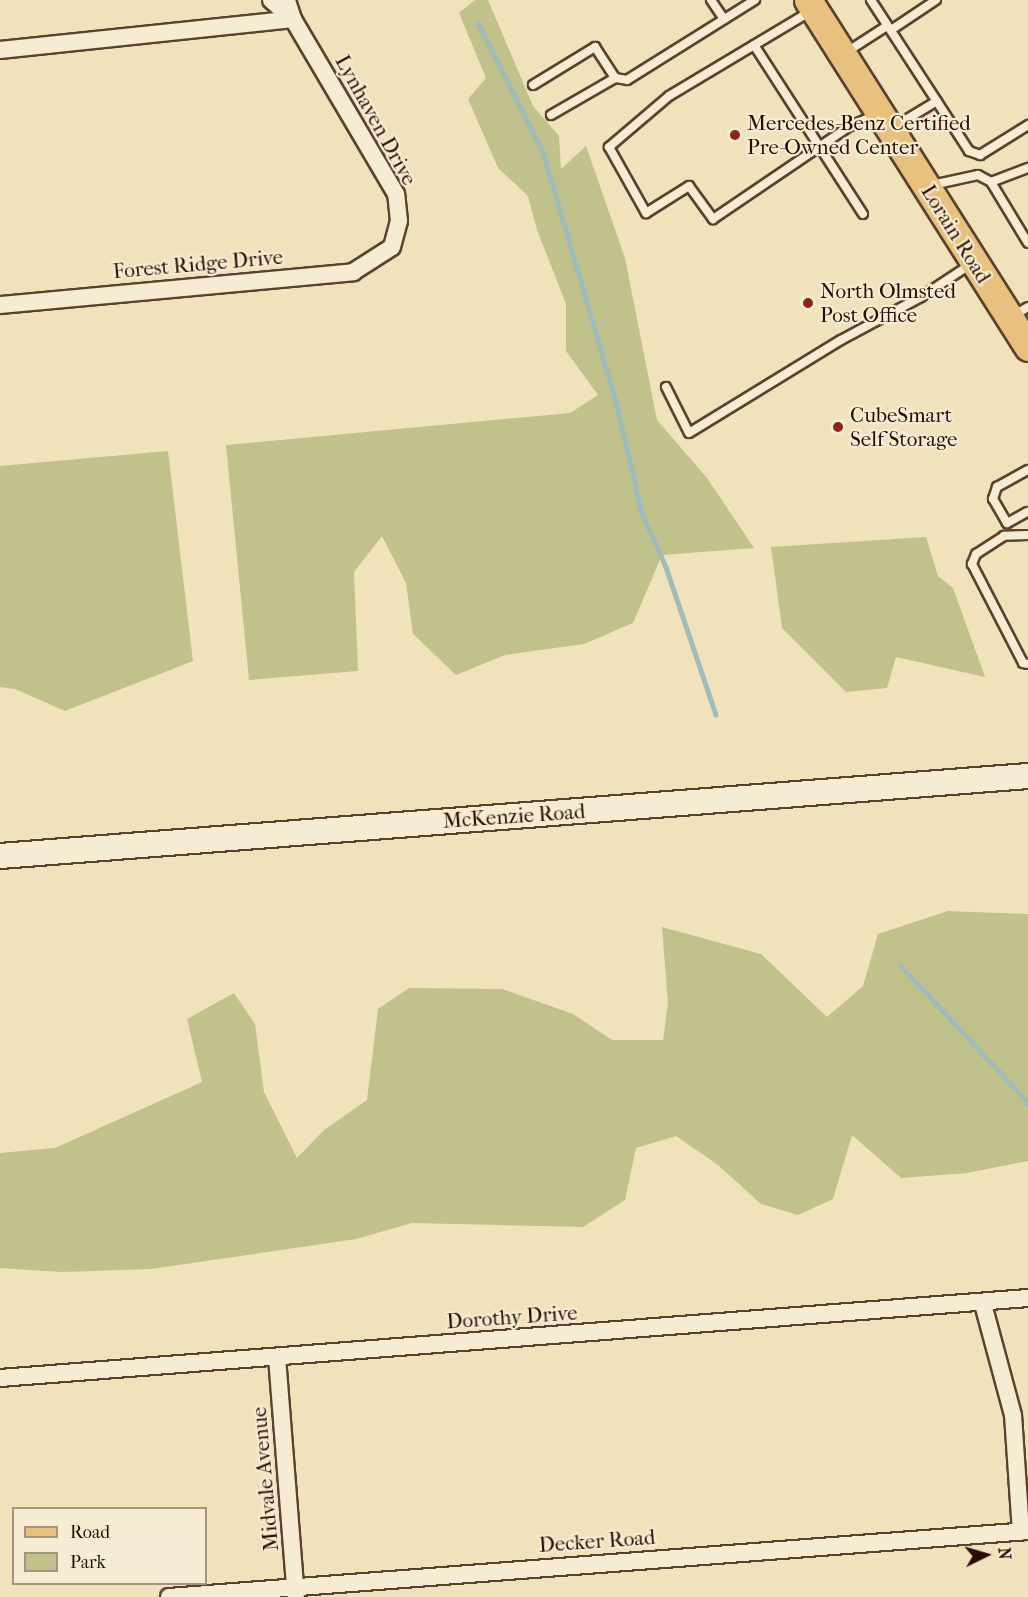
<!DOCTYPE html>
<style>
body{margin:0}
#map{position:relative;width:1028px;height:1597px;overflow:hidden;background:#f0e2bb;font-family:"IM FELL French Canon",serif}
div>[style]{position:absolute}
.green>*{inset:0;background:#c1c18b}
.stream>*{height:4.5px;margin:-2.25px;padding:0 2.25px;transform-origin:2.25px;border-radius:2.25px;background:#9ebcba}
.roads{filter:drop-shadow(2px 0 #5b422f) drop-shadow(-2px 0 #5b422f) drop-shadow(0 2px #5b422f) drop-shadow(0 -2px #5b422f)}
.lane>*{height:8px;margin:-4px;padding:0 4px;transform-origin:4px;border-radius:4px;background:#f5ecd3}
.street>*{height:16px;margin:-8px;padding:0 8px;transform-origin:8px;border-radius:8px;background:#f5ecd3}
.secondary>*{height:24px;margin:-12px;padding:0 12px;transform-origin:12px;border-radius:12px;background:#f5ecd3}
.primary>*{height:27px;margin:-13.5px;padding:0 13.5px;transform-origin:13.5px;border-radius:13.5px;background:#e8c17e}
.dots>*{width:16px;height:16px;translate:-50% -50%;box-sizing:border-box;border:3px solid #f5ecd3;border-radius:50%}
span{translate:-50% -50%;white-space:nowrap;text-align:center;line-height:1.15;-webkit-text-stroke:4.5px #f5ecd3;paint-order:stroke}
.street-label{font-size:21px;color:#290d00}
.poi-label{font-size:21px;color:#290d00}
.left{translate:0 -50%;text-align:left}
.legend{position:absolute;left:12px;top:1507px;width:195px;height:78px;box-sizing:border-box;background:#f5ecd3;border:2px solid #a3937f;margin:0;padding:8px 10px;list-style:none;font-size:18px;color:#290d00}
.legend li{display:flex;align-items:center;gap:12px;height:30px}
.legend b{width:30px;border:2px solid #a3937f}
.north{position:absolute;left:956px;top:1525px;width:60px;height:60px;-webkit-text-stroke:4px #f5ecd3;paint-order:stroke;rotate:85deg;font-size:16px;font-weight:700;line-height:24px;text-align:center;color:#290d00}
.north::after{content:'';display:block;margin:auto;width:21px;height:27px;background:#290d00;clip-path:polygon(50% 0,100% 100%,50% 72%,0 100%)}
</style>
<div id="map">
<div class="green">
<div style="clip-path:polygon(475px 0,488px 0,533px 106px,559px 136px,561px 169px,586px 146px,625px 258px,657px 420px,707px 478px,754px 548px,662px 555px,633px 623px,584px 644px,505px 655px,456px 675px,413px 634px,406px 583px,382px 536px,354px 572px,358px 671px,249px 680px,226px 445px,570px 413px,598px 395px,566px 351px,566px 304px,537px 230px,528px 196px,498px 168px,468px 99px,486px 78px,459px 13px)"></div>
<div style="clip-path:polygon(168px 451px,193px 661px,65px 711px,15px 689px,0 687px,0 466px)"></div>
<div style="clip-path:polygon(926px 537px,938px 576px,953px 588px,985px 677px,896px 657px,887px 688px,846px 692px,782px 628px,771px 547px)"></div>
<div style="clip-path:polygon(948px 911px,1028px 914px,1028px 1161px,967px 1173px,901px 1178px,852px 1135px,833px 1199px,798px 1215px,761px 1204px,718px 1165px,676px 1136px,636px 1148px,625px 1200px,583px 1227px,412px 1223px,356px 1239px,151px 1269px,62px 1272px,0 1268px,0 1153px,55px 1148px,202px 1082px,187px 1019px,234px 993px,255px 1024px,264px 1092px,297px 1158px,324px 1130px,367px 1100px,378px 1009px,409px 988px,502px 989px,573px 1014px,612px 1040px,663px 1040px,668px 1003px,662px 927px,761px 954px,827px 1017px,863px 986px,878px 934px)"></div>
</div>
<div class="stream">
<div style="left:478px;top:23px;width:144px;rotate:63.3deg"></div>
<div style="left:543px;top:152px;width:256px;rotate:73.7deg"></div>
<div style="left:615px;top:398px;width:118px;rotate:76.8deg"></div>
<div style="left:642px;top:513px;width:59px;rotate:66deg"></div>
<div style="left:666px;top:567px;width:156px;rotate:71.3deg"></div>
<div style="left:901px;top:966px;width:186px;rotate:47deg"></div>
</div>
<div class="roads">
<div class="lane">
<div style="left:711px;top:0;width:23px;rotate:56deg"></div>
<div style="left:871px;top:0;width:180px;rotate:57deg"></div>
<div style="left:969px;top:151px;width:12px;rotate:20deg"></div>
<div style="left:980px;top:155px;width:57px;rotate:-32deg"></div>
<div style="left:811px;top:11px;width:165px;rotate:149.1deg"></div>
<div style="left:669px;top:96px;width:79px;rotate:139.6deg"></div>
<div style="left:609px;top:147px;width:76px;rotate:60.7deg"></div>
<div style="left:646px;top:213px;width:51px;rotate:-32.1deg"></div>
<div style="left:689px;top:186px;width:41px;rotate:54deg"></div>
<div style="left:713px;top:219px;width:166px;rotate:-34.2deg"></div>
<div style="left:850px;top:126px;width:28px;rotate:-23deg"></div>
<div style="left:891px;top:30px;width:54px;rotate:-33.7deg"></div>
<div style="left:754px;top:45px;width:201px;rotate:57.2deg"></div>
<div style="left:845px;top:53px;width:50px;rotate:-32.7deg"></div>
<div style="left:533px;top:85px;width:73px;rotate:-31.5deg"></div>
<div style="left:595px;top:47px;width:37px;rotate:57deg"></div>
<div style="left:551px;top:115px;width:74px;rotate:-30deg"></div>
<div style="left:615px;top:78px;width:12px;rotate:9deg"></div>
<div style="left:627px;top:80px;width:151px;rotate:-32deg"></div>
<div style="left:894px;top:127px;width:50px;rotate:-31.2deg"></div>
<div style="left:991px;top:182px;width:71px;rotate:58.8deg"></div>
<div style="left:932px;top:185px;width:47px;rotate:-12.3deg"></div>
<div style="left:978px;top:175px;width:15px;rotate:28deg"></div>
<div style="left:991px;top:182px;width:40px;rotate:-21deg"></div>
<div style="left:1013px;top:316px;width:17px;rotate:-31deg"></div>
<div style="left:666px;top:387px;width:51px;rotate:63.4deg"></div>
<div style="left:689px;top:433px;width:178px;rotate:-31.5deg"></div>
<div style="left:841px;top:340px;width:91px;rotate:-28.3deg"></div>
<div style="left:921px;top:297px;width:60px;rotate:-33.4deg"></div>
<div style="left:1027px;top:512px;width:23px;rotate:151deg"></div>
<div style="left:1007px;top:523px;width:28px;rotate:-120deg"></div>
<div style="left:993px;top:499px;width:13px;rotate:-72deg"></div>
<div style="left:997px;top:487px;width:35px;rotate:-29deg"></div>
<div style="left:1028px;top:535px;width:24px;rotate:178deg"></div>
<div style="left:1004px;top:536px;width:33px;rotate:147deg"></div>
<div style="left:976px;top:554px;width:11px;rotate:112deg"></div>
<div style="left:972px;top:564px;width:111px;rotate:62.7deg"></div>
<div style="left:1023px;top:663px;width:5px;rotate:11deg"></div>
</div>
<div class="street">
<div style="left:271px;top:0;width:28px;rotate:42deg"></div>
<div style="left:0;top:50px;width:295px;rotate:-6deg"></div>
<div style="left:0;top:305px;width:355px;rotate:-5.3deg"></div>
<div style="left:353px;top:272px;width:46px;rotate:-32.7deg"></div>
<div style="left:392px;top:247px;width:27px;rotate:-75deg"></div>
<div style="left:399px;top:221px;width:27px;rotate:-96deg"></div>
<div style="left:396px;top:194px;width:203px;rotate:-120.5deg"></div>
<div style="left:293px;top:19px;width:20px;rotate:-108deg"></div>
<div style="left:983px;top:1304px;width:115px;rotate:74.9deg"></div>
<div style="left:1013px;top:1415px;width:117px;rotate:86.1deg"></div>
<div style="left:277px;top:1357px;width:240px;rotate:85.5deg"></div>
<div style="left:0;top:1378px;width:1031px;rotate:-4.45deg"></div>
<div style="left:169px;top:1597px;width:862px;rotate:-4.39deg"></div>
</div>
<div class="secondary">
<div style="left:0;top:856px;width:1031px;rotate:-4.45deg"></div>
</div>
<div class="primary">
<div style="left:808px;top:0;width:411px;rotate:57.6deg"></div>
</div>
</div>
<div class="dots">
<div style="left:735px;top:135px;background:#8f2418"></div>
<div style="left:808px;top:303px;background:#8f2418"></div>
<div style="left:838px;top:427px;background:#8f2418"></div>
</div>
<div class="street-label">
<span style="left:376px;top:120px;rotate:61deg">Lynhaven Drive</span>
<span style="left:956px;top:234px;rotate:58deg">Lorain Road</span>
<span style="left:198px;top:264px;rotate:-5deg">Forest Ridge Drive</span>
<span style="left:514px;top:816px;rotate:-4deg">McKenzie Road</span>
<span style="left:512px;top:1317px;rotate:-4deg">Dorothy Drive</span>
<span style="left:265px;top:1479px;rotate:-95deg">Midvale Avenue</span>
<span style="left:597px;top:1541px;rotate:-4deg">Decker Road</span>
</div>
<div class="poi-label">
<span class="left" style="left:747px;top:135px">Mercedes-Benz Certified<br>Pre-Owned Center</span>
<span class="left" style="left:820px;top:303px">North Olmsted<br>Post Office</span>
<span class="left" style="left:850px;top:427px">CubeSmart<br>Self Storage</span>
</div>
<ul class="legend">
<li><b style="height:8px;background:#e8c17e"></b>Road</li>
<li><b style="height:16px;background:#c1c18b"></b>Park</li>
</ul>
<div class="north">N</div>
</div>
